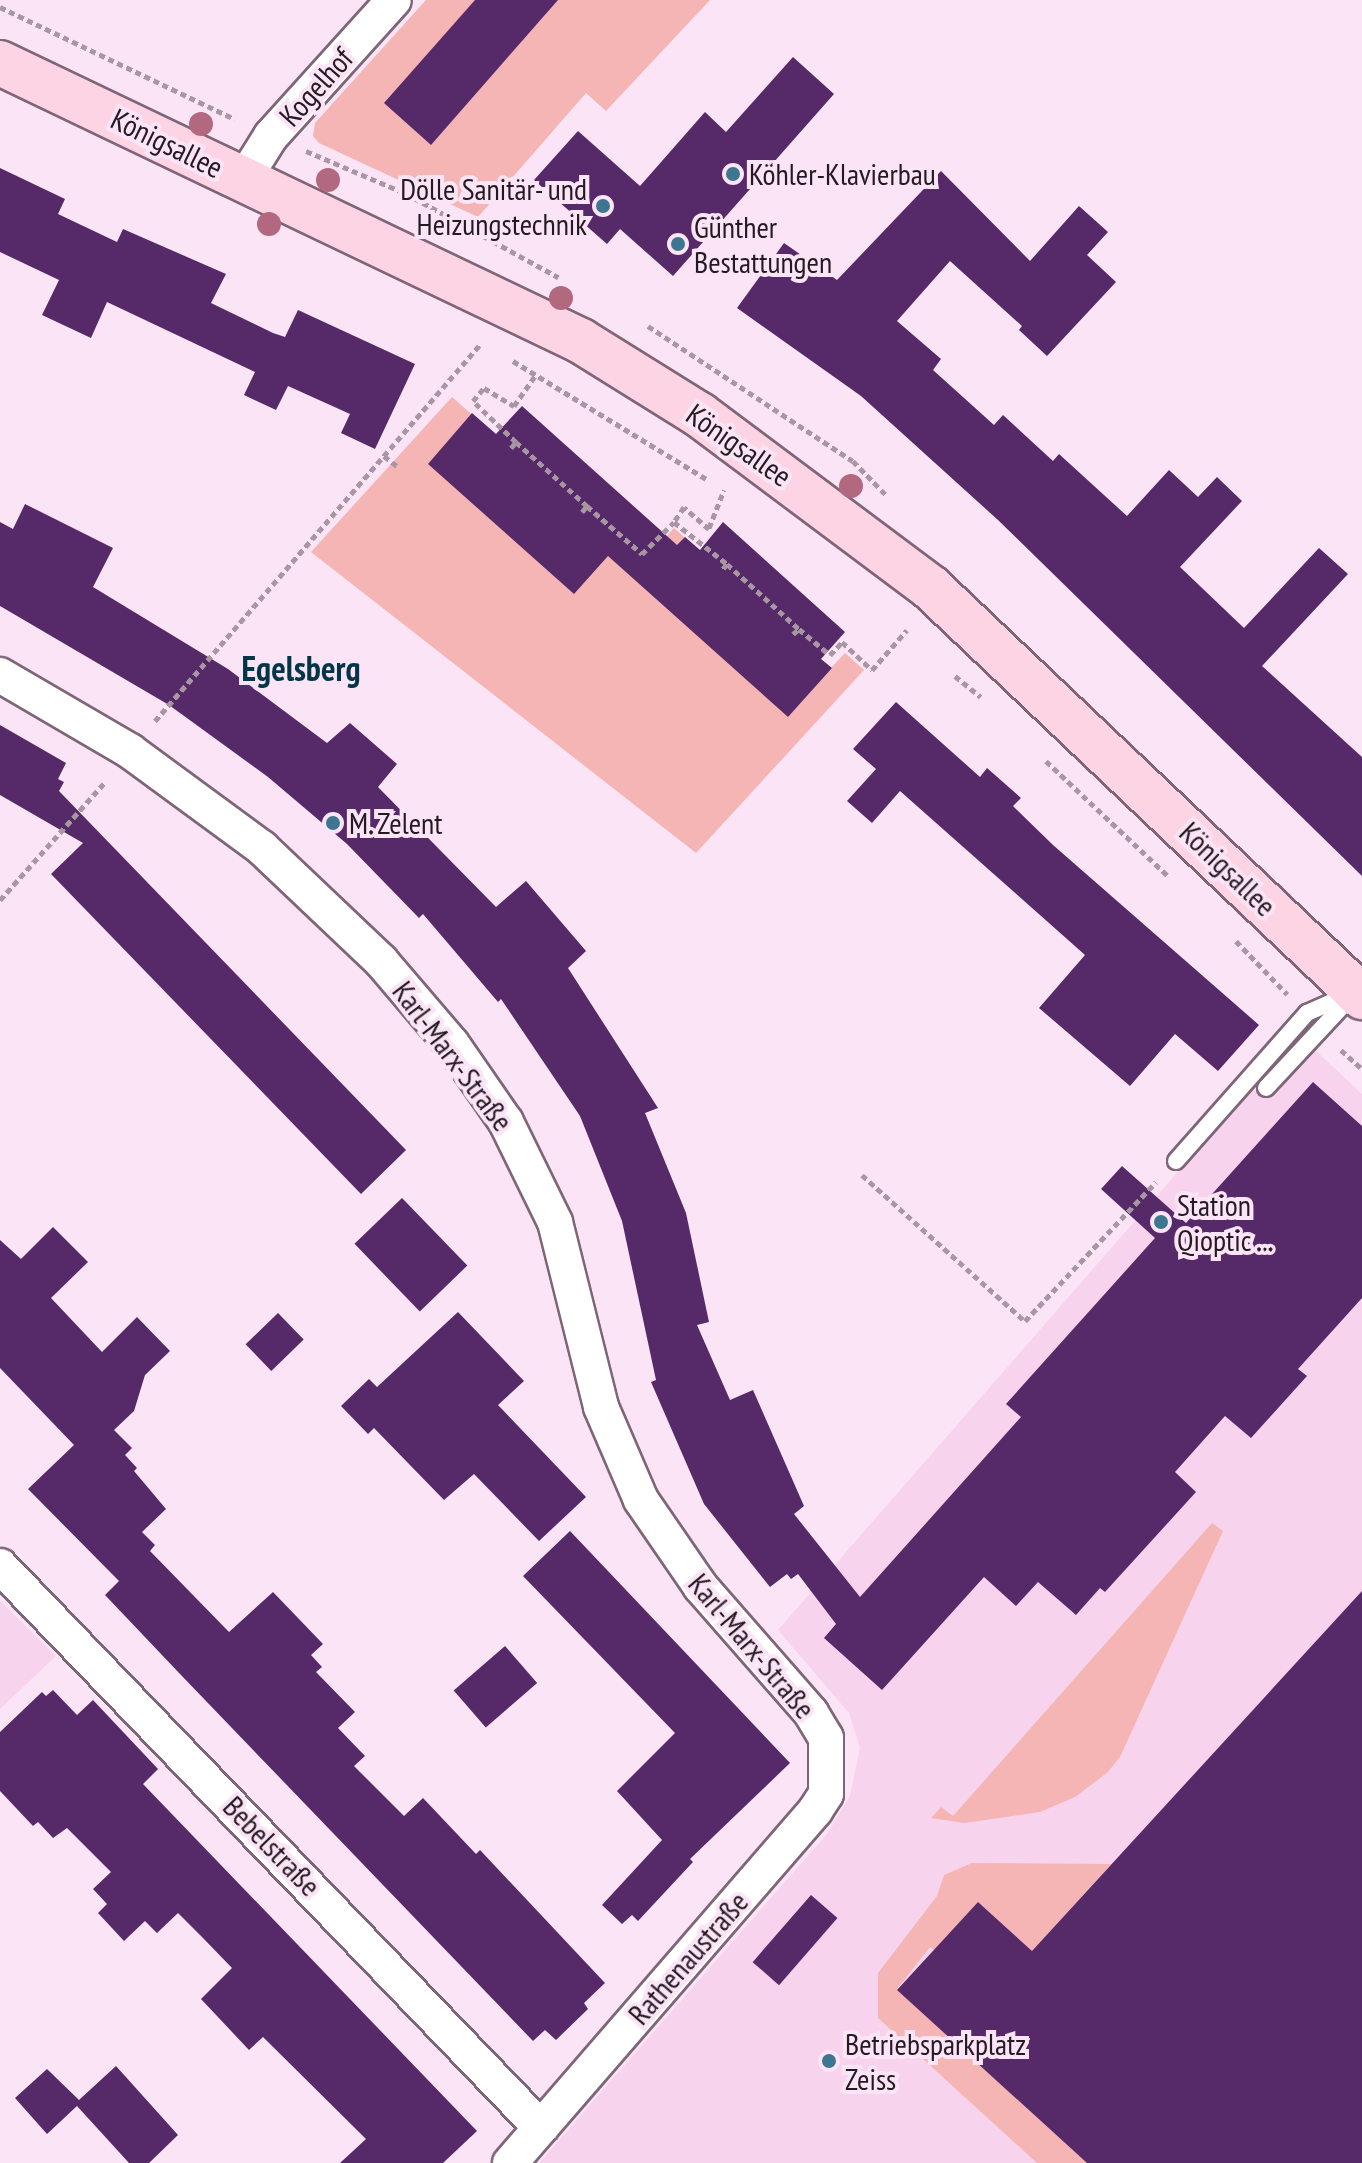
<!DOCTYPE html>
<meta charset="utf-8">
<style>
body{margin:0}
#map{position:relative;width:1362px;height:2163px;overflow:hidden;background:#fbe4f5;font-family:"PT Sans Narrow",sans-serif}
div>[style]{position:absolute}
.built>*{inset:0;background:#f7d3ed}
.green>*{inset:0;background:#f6b5b5}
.building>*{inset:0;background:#562a68;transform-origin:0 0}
.path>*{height:5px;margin-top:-2.5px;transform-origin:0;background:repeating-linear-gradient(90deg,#a896a3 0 6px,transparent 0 10px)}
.roads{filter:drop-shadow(2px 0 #7e6577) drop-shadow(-2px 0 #7e6577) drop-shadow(0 2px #7e6577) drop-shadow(0 -2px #7e6577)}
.lane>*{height:16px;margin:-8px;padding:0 8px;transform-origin:8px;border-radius:8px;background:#fff}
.street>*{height:34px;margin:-17px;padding:0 17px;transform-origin:17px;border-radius:17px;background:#fff}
.secondary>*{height:44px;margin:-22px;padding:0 22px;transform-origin:22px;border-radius:22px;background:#fdd4e4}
.trees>*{width:24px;height:24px;margin:-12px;border-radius:50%;background:#b2687e}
.dots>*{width:22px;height:22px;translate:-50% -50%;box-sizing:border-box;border:4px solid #fbe4f5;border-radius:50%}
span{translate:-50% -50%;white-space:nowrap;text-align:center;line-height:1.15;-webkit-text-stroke:8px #fbe4f5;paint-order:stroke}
.street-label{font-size:30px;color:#241a22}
.poi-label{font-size:30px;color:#241a22}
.left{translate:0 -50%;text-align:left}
.right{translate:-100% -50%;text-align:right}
.quarter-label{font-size:34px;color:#023548;font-weight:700}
</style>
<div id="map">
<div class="built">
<div style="clip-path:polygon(1298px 1034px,1362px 1094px,1362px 2163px,539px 2163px,827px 1834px,850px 1796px,860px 1748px,849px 1713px,778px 1630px)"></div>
<div style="clip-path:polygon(0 1601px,56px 1656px,0 1709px)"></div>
</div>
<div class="green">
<div style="clip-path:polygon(426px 0,710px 0,606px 111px,586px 93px,478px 217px,319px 143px,313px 136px,315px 123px)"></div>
<div style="clip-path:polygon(452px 397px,642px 564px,674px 528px,831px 668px,845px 653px,864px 670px,696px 853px,311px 552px)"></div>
<div style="clip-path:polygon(1212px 1523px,1223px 1531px,1120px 1757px,1108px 1772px,1075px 1797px,1040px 1812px,964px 1823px,931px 1818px,941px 1807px,953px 1816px)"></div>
<div style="clip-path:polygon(972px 1863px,1111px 1864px,1032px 1951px,978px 1902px,934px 1950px,930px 1947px,897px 1989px,1087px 2163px,1037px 2163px,878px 2018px,878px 1973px,937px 1896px,944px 1875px)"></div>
</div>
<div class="building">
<div style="clip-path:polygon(475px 0,558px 0,431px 145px,384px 103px)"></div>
<div style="clip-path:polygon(793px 57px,834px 94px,673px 276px,620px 229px,607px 244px,534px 180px,578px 131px,640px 186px,705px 112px,726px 132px)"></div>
<div style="clip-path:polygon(0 168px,65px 199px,58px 214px,117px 242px,123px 229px,226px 274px,211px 303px,273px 333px,285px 337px,298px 310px,415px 364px,375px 449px,341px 433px,350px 414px,288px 386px,276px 410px,244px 395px,255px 372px,107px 302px,91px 338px,42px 315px,59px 280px,0 252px)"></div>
<div style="clip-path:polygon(941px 171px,1030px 261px,1079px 206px,1108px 232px,1087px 255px,1116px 282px,1047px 356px,1019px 330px,1022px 326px,950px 261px,897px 321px,941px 359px,933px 370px,994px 425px,1003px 415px,1053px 461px,1059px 454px,1127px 516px,1169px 470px,1198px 497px,1217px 477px,1242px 501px,1180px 567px,1244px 628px,1319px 548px,1348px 574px,1262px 666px,1362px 757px,1362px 876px,998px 520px,861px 396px,737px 308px,784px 243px,837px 280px)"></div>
<div style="clip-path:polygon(522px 406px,677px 545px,685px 537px,700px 550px,723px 522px,845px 632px,821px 659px,832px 668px,788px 717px,608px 556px,574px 594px,428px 464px,472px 413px,496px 434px)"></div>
<div style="clip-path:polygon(25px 504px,113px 548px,93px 587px,228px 669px,327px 743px,350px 723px,397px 764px,378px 787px,496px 907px,526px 881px,586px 951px,568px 968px,658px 1108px,645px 1113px,686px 1213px,709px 1322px,697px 1325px,730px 1400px,753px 1390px,804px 1506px,794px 1514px,860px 1597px,1021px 1417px,1006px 1404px,1155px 1238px,1101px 1189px,1122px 1166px,1186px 1223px,1313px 1082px,1362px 1126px,1362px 1298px,1298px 1369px,1307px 1376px,1251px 1438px,1225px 1416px,1175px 1472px,1196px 1492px,1105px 1592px,1100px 1588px,1076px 1615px,1038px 1582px,1016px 1606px,984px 1577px,882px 1690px,824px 1638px,836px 1624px,798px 1574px,791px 1579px,787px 1574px,770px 1587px,704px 1504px,651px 1382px,656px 1380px,622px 1221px,580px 1116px,501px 999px,498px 1002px,423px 914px,419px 918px,347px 844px,268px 777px,169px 705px,0 606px,0 522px,13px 529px)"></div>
<div style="clip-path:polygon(896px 702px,980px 777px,987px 768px,1021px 798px,1013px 806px,1053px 845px,1259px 1025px,1218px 1071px,1175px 1034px,1130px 1086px,1039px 1008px,1085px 955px,900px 791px,872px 823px,847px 801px,876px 769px,853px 749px)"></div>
<div style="clip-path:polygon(0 725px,66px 763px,58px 779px,64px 782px,59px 791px,406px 1150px,361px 1194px,51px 874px,83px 843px,0 795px)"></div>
<div style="left:402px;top:1198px;width:94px;height:66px;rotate:46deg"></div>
<div style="clip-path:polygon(53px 1227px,88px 1262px,51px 1298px,102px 1352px,137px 1317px,170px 1351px,145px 1375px,134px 1411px,114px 1430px,132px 1448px,125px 1455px,137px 1468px,134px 1471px,166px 1509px,142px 1532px,155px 1545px,150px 1551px,229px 1632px,273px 1592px,323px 1644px,311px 1655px,322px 1667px,316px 1672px,355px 1712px,338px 1728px,365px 1756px,354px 1766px,404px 1816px,423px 1798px,476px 1854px,480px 1850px,605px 1983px,584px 2003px,588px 2009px,556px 2040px,545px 2030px,533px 2041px,181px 1675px,105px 1595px,119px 1581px,28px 1489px,74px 1445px,0 1368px,0 1240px,21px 1259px)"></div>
<div style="clip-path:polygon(458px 1312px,524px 1381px,498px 1405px,586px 1497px,539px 1541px,474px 1474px,444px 1500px,374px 1428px,368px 1434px,341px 1406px,369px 1379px,377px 1387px)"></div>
<div style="left:278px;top:1313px;width:37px;height:45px;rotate:46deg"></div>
<div style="clip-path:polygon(570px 1531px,790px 1763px,690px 1859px,693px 1862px,638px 1921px,632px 1915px,622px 1924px,602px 1905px,662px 1840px,617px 1791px,675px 1733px,523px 1576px)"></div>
<div style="clip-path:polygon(1362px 1591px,1362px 2163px,1087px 2163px,897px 1990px,978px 1902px,1032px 1951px)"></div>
<div style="left:505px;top:1646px;width:49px;height:68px;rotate:49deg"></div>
<div style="clip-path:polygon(53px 1690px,77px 1715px,93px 1700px,158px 1769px,143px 1784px,477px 2131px,443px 2163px,340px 2163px,366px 2139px,263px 2037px,249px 2050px,201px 1999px,232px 1968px,203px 1938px,178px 1913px,157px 1933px,145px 1921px,124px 1941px,98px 1913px,107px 1904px,93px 1889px,111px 1872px,67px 1828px,53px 1838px,38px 1822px,33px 1826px,0 1791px,0 1732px,42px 1692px,46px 1696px)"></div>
<div style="left:811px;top:1895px;width:35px;height:89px;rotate:41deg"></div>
<div style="clip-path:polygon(116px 2066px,178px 2135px,149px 2163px,129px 2163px,77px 2106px,47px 2134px,15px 2098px,47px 2069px,79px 2100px)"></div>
</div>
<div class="path">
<div style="left:0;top:7px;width:260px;rotate:25.5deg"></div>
<div style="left:306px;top:151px;width:108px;rotate:23deg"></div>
<div style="left:405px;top:193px;width:175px;rotate:28.8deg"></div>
<div style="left:648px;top:326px;width:245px;rotate:33.4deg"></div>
<div style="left:853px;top:461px;width:49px;rotate:45.8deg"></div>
<div style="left:513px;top:361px;width:226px;rotate:31.4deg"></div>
<div style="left:516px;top:442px;width:96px;rotate:42deg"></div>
<div style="left:511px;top:448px;width:8px;rotate:-50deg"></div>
<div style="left:516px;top:442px;width:59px;rotate:-136.4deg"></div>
<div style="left:473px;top:401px;width:17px;rotate:-50deg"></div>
<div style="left:484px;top:388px;width:35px;rotate:31deg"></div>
<div style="left:514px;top:406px;width:39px;rotate:-55deg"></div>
<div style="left:384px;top:456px;width:18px;rotate:38deg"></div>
<div style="left:582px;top:512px;width:8px;rotate:-50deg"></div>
<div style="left:587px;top:506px;width:73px;rotate:41.1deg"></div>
<div style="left:642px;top:554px;width:45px;rotate:-45deg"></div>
<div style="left:709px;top:528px;width:41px;rotate:-68.5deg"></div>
<div style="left:709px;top:529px;width:33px;rotate:-139deg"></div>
<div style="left:684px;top:507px;width:18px;rotate:124deg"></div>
<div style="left:674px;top:522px;width:68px;rotate:38.4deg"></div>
<div style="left:727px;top:564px;width:8px;rotate:130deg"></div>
<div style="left:727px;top:564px;width:97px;rotate:42.1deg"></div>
<div style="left:793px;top:634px;width:8px;rotate:-40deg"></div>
<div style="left:799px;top:629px;width:40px;rotate:40deg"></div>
<div style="left:830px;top:655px;width:18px;rotate:-47deg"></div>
<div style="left:842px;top:642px;width:41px;rotate:43deg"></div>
<div style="left:872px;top:670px;width:53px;rotate:-48.8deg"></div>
<div style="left:955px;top:676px;width:33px;rotate:39deg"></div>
<div style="left:155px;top:721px;width:499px;rotate:-49.2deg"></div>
<div style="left:1046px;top:761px;width:169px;rotate:43.3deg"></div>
<div style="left:0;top:900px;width:159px;rotate:-48.3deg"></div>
<div style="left:1236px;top:941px;width:74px;rotate:46.1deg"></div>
<div style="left:1341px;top:1050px;width:28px;rotate:42deg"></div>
<div style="left:862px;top:1175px;width:219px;rotate:41.9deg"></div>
<div style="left:1025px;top:1321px;width:191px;rotate:-46.7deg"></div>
</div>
<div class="roads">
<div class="lane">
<div style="left:1266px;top:1088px;width:123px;rotate:-47deg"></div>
<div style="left:1176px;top:1161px;width:198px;rotate:-48.5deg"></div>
<div style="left:1307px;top:1013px;width:49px;rotate:-24deg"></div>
</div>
<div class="street">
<div style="left:244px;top:179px;width:51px;rotate:-57.9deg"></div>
<div style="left:271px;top:136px;width:183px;rotate:-47.9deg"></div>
<div style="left:0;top:675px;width:151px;rotate:30.3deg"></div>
<div style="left:130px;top:751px;width:164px;rotate:36.3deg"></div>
<div style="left:262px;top:848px;width:164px;rotate:43.5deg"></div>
<div style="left:381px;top:961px;width:109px;rotate:49.5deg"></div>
<div style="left:452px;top:1044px;width:95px;rotate:55.3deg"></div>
<div style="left:506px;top:1122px;width:111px;rotate:63.9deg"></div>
<div style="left:555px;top:1222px;width:191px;rotate:76deg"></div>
<div style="left:601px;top:1407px;width:101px;rotate:66.7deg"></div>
<div style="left:641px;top:1500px;width:104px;rotate:55.5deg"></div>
<div style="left:700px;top:1586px;width:169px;rotate:48.8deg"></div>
<div style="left:811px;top:1713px;width:29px;rotate:59deg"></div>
<div style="left:826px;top:1738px;width:56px;rotate:90deg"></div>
<div style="left:826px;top:1794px;width:20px;rotate:123deg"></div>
<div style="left:815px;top:1811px;width:466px;rotate:130.9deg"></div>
<div style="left:0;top:1566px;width:780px;rotate:46.09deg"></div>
</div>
<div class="secondary">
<div style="left:0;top:63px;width:644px;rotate:25.57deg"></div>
<div style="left:581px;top:341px;width:140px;rotate:31.9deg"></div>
<div style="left:700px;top:415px;width:287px;rotate:36.8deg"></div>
<div style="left:930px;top:587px;width:596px;rotate:43.5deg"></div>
</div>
</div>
<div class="trees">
<div style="left:201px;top:124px"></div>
<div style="left:328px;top:180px"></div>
<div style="left:269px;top:224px"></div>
<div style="left:561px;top:298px"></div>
<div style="left:851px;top:486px"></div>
</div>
<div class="dots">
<div style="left:733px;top:174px;background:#3d7690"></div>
<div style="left:603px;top:206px;background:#3d7690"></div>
<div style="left:678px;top:244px;background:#3d7690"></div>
<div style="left:333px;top:823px;background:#3d7690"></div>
<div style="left:1161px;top:1222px;background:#3d7690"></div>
<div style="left:829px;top:2061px;background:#3d7690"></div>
</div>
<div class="street-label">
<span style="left:316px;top:87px;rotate:-48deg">Kogelhof</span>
<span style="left:167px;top:143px;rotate:26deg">Königsallee</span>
<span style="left:739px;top:445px;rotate:35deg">Königsallee</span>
<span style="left:1228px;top:869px;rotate:44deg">Königsallee</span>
<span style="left:453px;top:1056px;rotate:53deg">Karl-Marx-Straße</span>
<span style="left:752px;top:1646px;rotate:50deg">Karl-Marx-Straße</span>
<span style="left:272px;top:1846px;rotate:46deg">Bebelstraße</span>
<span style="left:688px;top:1958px;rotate:-49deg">Rathenaustraße</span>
</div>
<div class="poi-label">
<span class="left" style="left:749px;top:174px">Köhler-Klavierbau</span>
<span class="right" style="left:587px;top:206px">Dölle Sanitär- und<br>Heizungstechnik</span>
<span class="left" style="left:694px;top:244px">Günther<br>Bestattungen</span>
<span class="left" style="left:349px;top:823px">M. Zelent</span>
<span class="left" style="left:1177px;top:1222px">Station<br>Qioptic ...</span>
<span class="left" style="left:845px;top:2061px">Betriebsparkplatz<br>Zeiss</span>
</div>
<div class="quarter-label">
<span style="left:301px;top:669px">Egelsberg</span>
</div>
</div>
